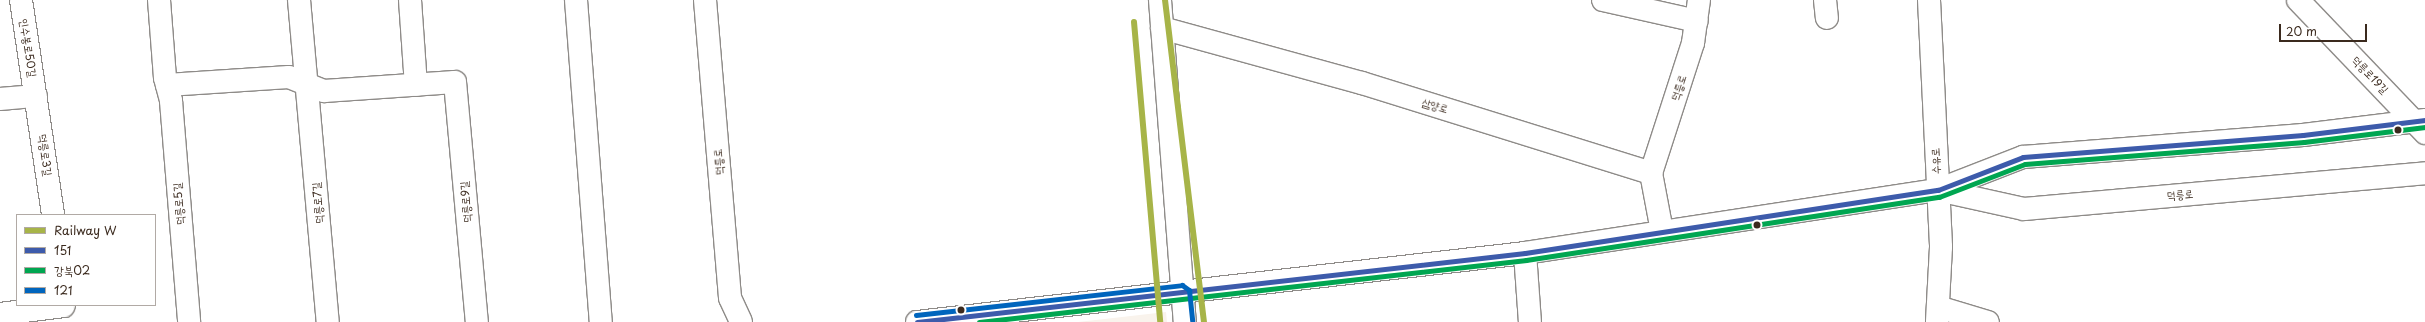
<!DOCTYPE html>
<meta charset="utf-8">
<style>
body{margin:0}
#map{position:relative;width:2425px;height:322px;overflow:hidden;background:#fff;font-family:"Playpen Sans","Poor Story",sans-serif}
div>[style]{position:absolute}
.built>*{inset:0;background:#f9f3ec}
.roads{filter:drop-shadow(1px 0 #8e8b88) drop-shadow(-1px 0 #8e8b88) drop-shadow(0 1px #8e8b88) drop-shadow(0 -1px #8e8b88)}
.minor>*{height:22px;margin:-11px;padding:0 11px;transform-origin:11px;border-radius:11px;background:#fff}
.secondary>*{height:22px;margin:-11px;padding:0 11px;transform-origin:11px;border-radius:11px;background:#fff}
.bus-1>*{height:5px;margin:-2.5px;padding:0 2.5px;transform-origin:2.5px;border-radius:2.5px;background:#3d5bab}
.bus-2>*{height:5px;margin:-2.5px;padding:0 2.5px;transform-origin:2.5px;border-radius:2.5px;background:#00a651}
.bus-3>*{height:5px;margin:-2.5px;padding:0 2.5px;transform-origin:2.5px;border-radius:2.5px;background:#0065bd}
.rail-1>*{height:6px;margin:-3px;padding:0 3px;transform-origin:3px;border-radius:3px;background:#a7b448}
.dots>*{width:11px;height:11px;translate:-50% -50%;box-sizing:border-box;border:2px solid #fff;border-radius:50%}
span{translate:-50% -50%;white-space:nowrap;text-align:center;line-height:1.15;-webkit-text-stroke:3px #fff;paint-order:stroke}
.street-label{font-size:11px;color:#3b2a1e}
.legend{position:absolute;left:16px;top:214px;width:140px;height:92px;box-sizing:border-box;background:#fff;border:1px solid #b1aaa5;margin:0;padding:5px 7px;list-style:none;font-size:12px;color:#3b2a1e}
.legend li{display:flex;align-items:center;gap:8px;height:20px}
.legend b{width:20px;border:1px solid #b1aaa5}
.scale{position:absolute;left:2279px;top:24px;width:88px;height:18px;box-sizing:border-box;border:2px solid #3b2a1e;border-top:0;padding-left:5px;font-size:12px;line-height:14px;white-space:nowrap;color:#3b2a1e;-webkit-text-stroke:3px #fff;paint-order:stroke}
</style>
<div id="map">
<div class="built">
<div style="clip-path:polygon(1166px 312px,1167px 322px,1078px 322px)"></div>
</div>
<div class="roads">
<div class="minor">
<div style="left:21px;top:0;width:217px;rotate:81.5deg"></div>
<div style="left:159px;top:0;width:78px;rotate:85.6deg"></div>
<div style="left:165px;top:78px;width:24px;rotate:75deg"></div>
<div style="left:171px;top:101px;width:222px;rotate:85.3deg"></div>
<div style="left:299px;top:0;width:323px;rotate:84.9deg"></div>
<div style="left:410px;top:0;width:85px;rotate:86deg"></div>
<div style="left:576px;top:0;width:323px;rotate:85.6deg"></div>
<div style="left:705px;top:0;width:299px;rotate:85.2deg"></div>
<div style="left:730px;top:298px;width:26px;rotate:65deg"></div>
<div style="left:1603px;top:0;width:96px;rotate:12.6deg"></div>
<div style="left:1825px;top:0;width:18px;rotate:84deg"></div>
<div style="left:1929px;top:0;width:247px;rotate:87.2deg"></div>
<div style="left:1941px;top:247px;width:75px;rotate:93.1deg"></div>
<div style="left:2298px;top:0;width:184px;rotate:46.3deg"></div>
<div style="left:1162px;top:28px;width:207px;rotate:15.4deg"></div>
<div style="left:1362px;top:83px;width:303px;rotate:17.3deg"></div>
<div style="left:1651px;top:173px;width:59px;rotate:79.3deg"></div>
<div style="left:167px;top:85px;width:122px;rotate:-3.8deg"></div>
<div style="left:289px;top:77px;width:38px;rotate:22deg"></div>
<div style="left:324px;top:91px;width:131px;rotate:-3.9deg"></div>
<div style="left:455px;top:82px;width:241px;rotate:84.8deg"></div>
<div style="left:0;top:99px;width:36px;rotate:-5deg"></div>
<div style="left:1651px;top:173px;width:137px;rotate:-72.1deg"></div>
<div style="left:1693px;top:43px;width:43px;rotate:-82.1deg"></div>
<div style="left:1525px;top:253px;width:69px;rotate:85.9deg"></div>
<div style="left:1938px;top:307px;width:52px;rotate:16.7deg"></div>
<div style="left:0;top:314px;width:64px;rotate:-7.1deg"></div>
</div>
<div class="secondary">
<div style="left:1160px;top:0;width:323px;rotate:85.6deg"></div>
<div style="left:1938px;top:190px;width:88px;rotate:12.5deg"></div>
<div style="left:2024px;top:209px;width:403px;rotate:-5.1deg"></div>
<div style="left:917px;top:322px;width:612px;rotate:-6.47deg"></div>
<div style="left:1525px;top:253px;width:418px;rotate:-8.7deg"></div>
<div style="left:1938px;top:190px;width:91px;rotate:-21.2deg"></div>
<div style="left:2023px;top:157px;width:281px;rotate:-4.5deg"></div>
<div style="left:2303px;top:135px;width:123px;rotate:-7deg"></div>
</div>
</div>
<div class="bus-1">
<div style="left:917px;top:322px;width:612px;rotate:-6.47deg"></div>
<div style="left:1525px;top:253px;width:418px;rotate:-8.7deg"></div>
<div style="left:1938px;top:190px;width:91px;rotate:-21.2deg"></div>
<div style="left:2023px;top:157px;width:281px;rotate:-4.5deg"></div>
<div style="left:2303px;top:135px;width:123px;rotate:-7deg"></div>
</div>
<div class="bus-2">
<div style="left:979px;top:322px;width:551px;rotate:-6.47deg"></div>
<div style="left:1526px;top:260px;width:418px;rotate:-8.7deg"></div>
<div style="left:1939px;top:197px;width:92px;rotate:-21deg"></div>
<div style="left:2025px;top:164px;width:280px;rotate:-4.5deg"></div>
<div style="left:2304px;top:142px;width:122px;rotate:-7.1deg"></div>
</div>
<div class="bus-3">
<div style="left:916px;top:315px;width:268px;rotate:-6.4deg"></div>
<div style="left:1182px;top:285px;width:9px;rotate:36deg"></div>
<div style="left:1189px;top:290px;width:31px;rotate:84deg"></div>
</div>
<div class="rail-1">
<div style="left:1165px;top:0;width:324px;rotate:83.1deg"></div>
<div style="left:1134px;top:22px;width:301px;rotate:85deg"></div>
</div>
<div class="dots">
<div style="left:2398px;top:130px;background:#3b2a1e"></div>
<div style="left:1757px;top:225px;background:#3b2a1e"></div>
<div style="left:961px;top:310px;background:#3b2a1e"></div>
</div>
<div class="street-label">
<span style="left:28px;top:48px;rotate:81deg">인수봉로50길</span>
<span style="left:2370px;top:75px;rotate:46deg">덕릉로19길</span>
<span style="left:1679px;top:88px;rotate:-72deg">덕릉로</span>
<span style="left:1435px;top:106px;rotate:17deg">삼양로</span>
<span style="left:45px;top:155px;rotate:82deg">덕릉로3길</span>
<span style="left:1936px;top:161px;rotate:-93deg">수유로</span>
<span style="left:719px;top:162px;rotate:-95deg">덕릉로</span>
<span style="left:2180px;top:195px;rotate:-5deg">덕릉로</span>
<span style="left:466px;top:202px;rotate:-95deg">덕릉로9길</span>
<span style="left:318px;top:203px;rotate:-95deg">덕릉로7길</span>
<span style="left:179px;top:204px;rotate:-95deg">덕릉로5길</span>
</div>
<ul class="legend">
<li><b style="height:5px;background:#a7b448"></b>Railway W</li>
<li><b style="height:5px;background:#3d5bab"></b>151</li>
<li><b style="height:5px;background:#00a651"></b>강북02</li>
<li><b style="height:5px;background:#0065bd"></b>121</li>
</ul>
<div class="scale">20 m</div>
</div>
